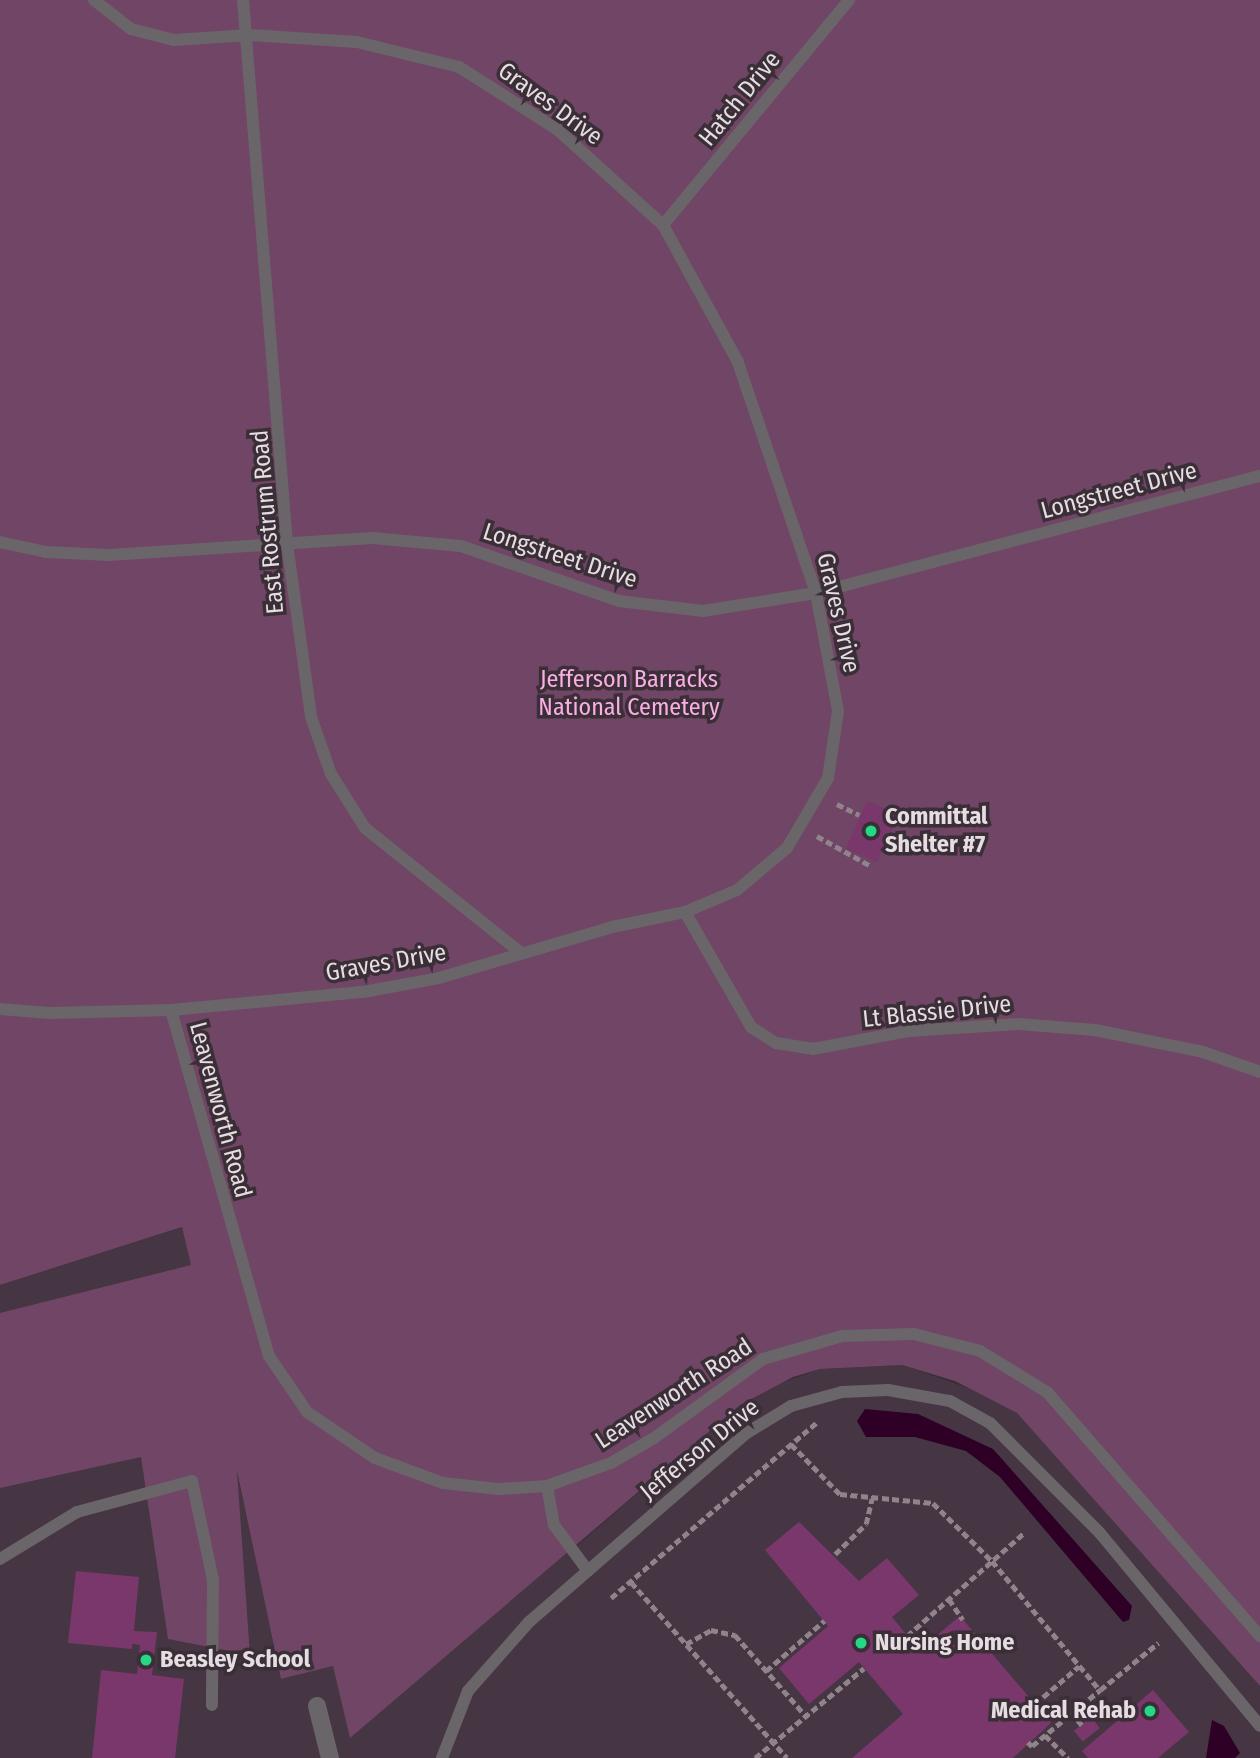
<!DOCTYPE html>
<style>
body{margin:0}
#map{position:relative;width:1260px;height:1758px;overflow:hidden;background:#3b2f37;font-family:"Fira Sans Condensed",sans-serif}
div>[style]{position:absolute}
.built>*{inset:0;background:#463542}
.green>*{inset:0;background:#704565}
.water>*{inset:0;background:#2e0026}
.building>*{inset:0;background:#79376b;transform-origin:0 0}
.path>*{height:4.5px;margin-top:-2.25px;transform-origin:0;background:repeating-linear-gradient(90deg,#8e848a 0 7px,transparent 0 10.5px)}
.lane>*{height:12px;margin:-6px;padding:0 6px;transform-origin:6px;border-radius:6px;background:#6a6569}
.street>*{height:18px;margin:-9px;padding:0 9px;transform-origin:9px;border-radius:9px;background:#6a6569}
.dots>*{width:19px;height:19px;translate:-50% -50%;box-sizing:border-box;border:4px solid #3b2f37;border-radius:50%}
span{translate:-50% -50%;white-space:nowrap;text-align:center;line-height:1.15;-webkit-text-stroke:7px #3b2f37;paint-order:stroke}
.street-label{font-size:24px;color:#e5dde2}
.park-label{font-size:24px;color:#fbade6}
.poi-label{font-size:24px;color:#e5dde2;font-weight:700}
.left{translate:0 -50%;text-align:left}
.right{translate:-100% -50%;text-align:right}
</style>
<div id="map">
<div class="built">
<div style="clip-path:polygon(183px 1227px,282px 1679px,333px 1666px,571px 1551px,740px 1405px,765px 1389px,820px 1369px,902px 1365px,985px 1394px,1017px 1413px,1048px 1444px,1260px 1686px,1260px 1758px,0 1758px,0 1285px)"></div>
</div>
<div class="green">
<div style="clip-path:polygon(0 0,1260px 0,1260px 1686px,1017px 1413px,955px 1381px,902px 1365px,820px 1369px,793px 1377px,740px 1405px,350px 1738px,333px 1666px,281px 1679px,237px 1471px,250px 1655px,168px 1639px,141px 1457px,0 1488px,0 1313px,191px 1265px,182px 1227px,0 1285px)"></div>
</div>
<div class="water">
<div style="clip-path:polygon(865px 1409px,918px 1414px,993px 1449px,1132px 1606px,1129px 1620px,1123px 1622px,1000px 1477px,966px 1451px,915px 1437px,866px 1437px,857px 1421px)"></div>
<div style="clip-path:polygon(1212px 1720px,1224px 1726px,1240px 1753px,1235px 1758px,1206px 1758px)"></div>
</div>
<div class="building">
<div style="left:867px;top:801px;width:34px;height:52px;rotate:24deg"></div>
<div style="clip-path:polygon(799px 1522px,859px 1581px,887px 1558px,919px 1595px,892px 1617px,919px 1650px,960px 1616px,1051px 1723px,1013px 1758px,852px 1758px,903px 1714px,859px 1662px,809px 1704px,779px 1668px,828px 1626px,765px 1550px)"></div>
<div style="clip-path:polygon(76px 1571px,139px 1577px,134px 1631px,157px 1632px,152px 1675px,184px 1679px,175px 1758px,92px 1758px,101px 1670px,137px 1674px,140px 1645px,132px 1644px,132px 1649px,68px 1643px)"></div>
<div style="clip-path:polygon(1153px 1690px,1189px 1732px,1158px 1758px,1088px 1758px,1082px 1751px)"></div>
<div style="left:1091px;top:1717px;width:14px;height:22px;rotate:51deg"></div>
</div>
<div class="path">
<div style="left:837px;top:804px;width:25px;rotate:26deg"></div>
<div style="left:817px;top:836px;width:62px;rotate:29.1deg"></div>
<div style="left:791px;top:1444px;width:70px;rotate:45.6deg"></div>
<div style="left:840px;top:1494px;width:93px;rotate:5.5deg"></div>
<div style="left:933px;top:1503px;width:83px;rotate:44.5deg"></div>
<div style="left:992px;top:1561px;width:168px;rotate:50.1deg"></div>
<div style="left:1100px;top:1690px;width:75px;rotate:-39deg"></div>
<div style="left:835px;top:1554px;width:43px;rotate:-44.1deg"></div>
<div style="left:866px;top:1524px;width:26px;rotate:-77deg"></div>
<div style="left:631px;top:1582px;width:235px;rotate:48.4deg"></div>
<div style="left:611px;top:1598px;width:272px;rotate:-40.5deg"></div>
<div style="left:949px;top:1599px;width:25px;rotate:56deg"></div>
<div style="left:907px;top:1636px;width:157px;rotate:-41.4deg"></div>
<div style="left:686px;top:1644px;width:29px;rotate:-29deg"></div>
<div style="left:711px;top:1630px;width:25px;rotate:12deg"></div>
<div style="left:735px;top:1635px;width:108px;rotate:48.8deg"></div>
<div style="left:766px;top:1671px;width:77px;rotate:-40.8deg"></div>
<div style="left:1035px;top:1704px;width:58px;rotate:-40.8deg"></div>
<div style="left:1071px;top:1712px;width:17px;rotate:50deg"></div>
<div style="left:1045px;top:1735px;width:33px;rotate:45deg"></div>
<div style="left:1028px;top:1742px;width:6px;rotate:45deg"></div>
<div style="left:1032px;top:1746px;width:88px;rotate:-39.5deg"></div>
<div style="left:755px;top:1758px;width:141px;rotate:-39.5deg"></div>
</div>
<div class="lane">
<div style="left:243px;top:0;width:545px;rotate:85.37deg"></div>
<div style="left:287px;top:543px;width:176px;rotate:82.1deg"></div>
<div style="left:311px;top:717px;width:60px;rotate:70.7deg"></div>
<div style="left:331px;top:774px;width:64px;rotate:57.8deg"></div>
<div style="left:365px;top:828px;width:200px;rotate:38.7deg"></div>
<div style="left:663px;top:225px;width:292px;rotate:-50.4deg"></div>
<div style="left:0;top:542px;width:47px;rotate:12.3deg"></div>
<div style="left:46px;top:552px;width:63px;rotate:2.7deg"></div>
<div style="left:109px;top:555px;width:264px;rotate:-3.7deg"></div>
<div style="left:372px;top:538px;width:89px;rotate:5.1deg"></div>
<div style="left:461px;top:546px;width:167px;rotate:19.2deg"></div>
<div style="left:619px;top:601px;width:85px;rotate:6.8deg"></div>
<div style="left:703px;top:611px;width:114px;rotate:-9.1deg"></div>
<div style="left:816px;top:593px;width:459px;rotate:-14.8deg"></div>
<div style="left:685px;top:912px;width:133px;rotate:60.1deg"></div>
<div style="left:751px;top:1027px;width:30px;rotate:33deg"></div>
<div style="left:776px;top:1043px;width:37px;rotate:9deg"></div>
<div style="left:813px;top:1049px;width:98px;rotate:-10.6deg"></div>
<div style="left:909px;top:1031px;width:109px;rotate:-3.7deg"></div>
<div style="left:1018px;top:1024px;width:77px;rotate:4.5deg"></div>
<div style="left:1095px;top:1030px;width:110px;rotate:11.5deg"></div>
<div style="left:1203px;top:1052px;width:60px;rotate:19.3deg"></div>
<div style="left:0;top:1009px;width:50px;rotate:4.6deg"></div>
<div style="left:50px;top:1013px;width:121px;rotate:-1.4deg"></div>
<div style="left:171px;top:1010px;width:193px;rotate:-5.4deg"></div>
<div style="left:363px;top:992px;width:77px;rotate:-10.4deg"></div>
<div style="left:439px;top:978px;width:180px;rotate:-16.4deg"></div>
<div style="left:612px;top:927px;width:75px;rotate:-11.6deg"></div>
<div style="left:685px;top:912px;width:56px;rotate:-22.9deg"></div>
<div style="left:737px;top:890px;width:65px;rotate:-40deg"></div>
<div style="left:787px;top:848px;width:81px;rotate:-59.6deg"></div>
<div style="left:828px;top:778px;width:68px;rotate:-81.5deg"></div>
<div style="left:838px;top:711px;width:120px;rotate:-100.6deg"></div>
<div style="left:816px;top:593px;width:244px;rotate:-108.7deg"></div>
<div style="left:738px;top:362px;width:156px;rotate:-118.7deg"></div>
<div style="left:663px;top:225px;width:142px;rotate:-137.9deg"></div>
<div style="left:558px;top:130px;width:117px;rotate:-147.5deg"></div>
<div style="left:459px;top:67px;width:105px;rotate:-166.2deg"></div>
<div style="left:357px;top:42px;width:108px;rotate:-176.3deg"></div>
<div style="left:249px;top:35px;width:75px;rotate:176.2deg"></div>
<div style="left:174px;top:40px;width:44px;rotate:-165.7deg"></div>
<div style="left:131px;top:29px;width:47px;rotate:-141.9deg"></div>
<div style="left:171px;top:1010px;width:360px;rotate:74.2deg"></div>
<div style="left:269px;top:1356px;width:68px;rotate:55.8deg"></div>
<div style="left:307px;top:1412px;width:82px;rotate:34.1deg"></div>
<div style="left:375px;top:1458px;width:72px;rotate:20.2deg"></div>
<div style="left:443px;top:1483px;width:56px;rotate:6.1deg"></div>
<div style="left:499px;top:1489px;width:48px;rotate:-3.6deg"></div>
<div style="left:547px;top:1486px;width:68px;rotate:-19.8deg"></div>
<div style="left:611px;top:1463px;width:50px;rotate:-30.2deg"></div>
<div style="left:654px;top:1438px;width:135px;rotate:-35.9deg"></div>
<div style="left:763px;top:1359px;width:82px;rotate:-16.2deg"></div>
<div style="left:842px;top:1336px;width:72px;rotate:-1.6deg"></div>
<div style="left:914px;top:1334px;width:68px;rotate:14.4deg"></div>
<div style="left:980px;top:1351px;width:79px;rotate:31.5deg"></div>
<div style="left:1047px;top:1392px;width:324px;rotate:48.9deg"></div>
<div style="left:547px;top:1486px;width:40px;rotate:80deg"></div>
<div style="left:554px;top:1525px;width:57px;rotate:53.5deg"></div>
<div style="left:0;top:1559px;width:90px;rotate:-31.4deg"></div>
<div style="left:77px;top:1512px;width:119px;rotate:-15.1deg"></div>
<div style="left:192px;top:1481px;width:101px;rotate:78deg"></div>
<div style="left:213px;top:1580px;width:125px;rotate:90.5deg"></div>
<div style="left:442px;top:1758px;width:72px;rotate:-68.8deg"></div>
<div style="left:468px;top:1691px;width:92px;rotate:-48.5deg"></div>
<div style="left:529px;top:1622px;width:286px;rotate:-41deg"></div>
<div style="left:745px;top:1434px;width:54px;rotate:-31.3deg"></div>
<div style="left:791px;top:1406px;width:53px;rotate:-15.4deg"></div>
<div style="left:842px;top:1392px;width:46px;rotate:-2.5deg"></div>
<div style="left:888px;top:1390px;width:63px;rotate:10.1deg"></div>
<div style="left:950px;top:1401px;width:46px;rotate:28.8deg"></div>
<div style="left:990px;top:1423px;width:154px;rotate:45deg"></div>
<div style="left:1099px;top:1532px;width:252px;rotate:50.3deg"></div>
</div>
<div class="street">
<div style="left:317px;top:1706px;width:54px;rotate:76deg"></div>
</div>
<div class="dots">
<div style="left:871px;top:831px;background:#24d886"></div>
<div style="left:861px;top:1643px;background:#24d886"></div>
<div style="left:146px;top:1660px;background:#24d886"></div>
<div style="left:1150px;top:1711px;background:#24d886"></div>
</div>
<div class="street-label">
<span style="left:740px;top:99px;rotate:-51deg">Hatch Drive</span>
<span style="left:550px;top:104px;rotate:36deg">Graves Drive</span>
<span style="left:1119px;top:491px;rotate:-15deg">Longstreet Drive</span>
<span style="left:268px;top:522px;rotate:-95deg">East Rostrum Road</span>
<span style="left:560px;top:556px;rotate:18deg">Longstreet Drive</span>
<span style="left:838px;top:613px;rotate:77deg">Graves Drive</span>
<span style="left:386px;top:963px;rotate:-10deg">Graves Drive</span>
<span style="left:937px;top:1012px;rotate:-6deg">Lt Blassie Drive</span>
<span style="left:220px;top:1110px;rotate:75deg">Leavenworth Road</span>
<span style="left:674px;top:1394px;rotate:-33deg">Leavenworth Road</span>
<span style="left:700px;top:1450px;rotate:-39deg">Jefferson Drive</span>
</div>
<div class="park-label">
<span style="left:629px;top:694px">Jefferson Barracks<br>National Cemetery</span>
</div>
<div class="poi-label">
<span class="left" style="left:885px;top:831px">Committal<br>Shelter #7</span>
<span class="left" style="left:875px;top:1643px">Nursing Home</span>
<span class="left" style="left:160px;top:1660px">Beasley School</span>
<span class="right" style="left:1136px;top:1711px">Medical Rehab</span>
</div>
</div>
